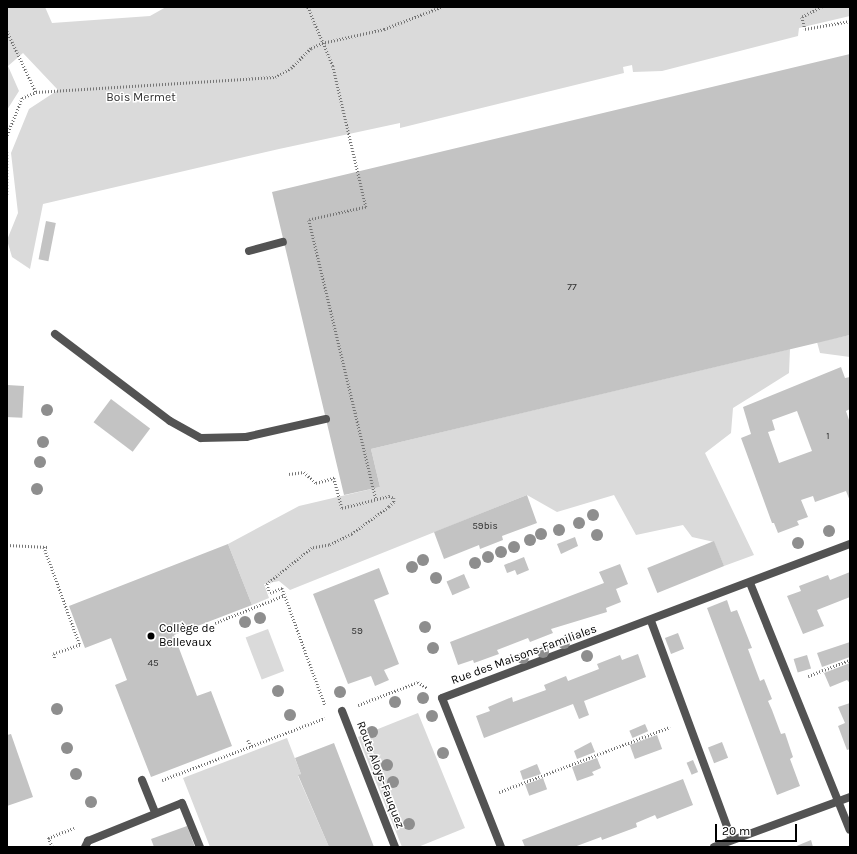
<!DOCTYPE html>
<meta charset="utf-8">
<style>
body{margin:0}
#map{position:relative;width:857px;height:854px;overflow:hidden;background:#fff;font-family:Karla,sans-serif}
div>[style]{position:absolute}
.green>*{inset:0;background:#dadada;transform-origin:0 0}
.building>*{inset:0;background:#c3c3c3;transform-origin:0 0}
.path>*{height:2.5px;margin-top:-1.25px;transform-origin:0;background:repeating-linear-gradient(90deg,#757575 0 1px,transparent 0 3px)}
.lane>*{height:8px;margin:-4px;padding:0 4px;transform-origin:4px;border-radius:4px;background:#535353}
.street>*{height:8px;margin:-4px;padding:0 4px;transform-origin:4px;border-radius:4px;background:#535353}
.trees>*{width:12px;height:12px;margin:-6px;border-radius:50%;background:#8e8e8e}
.dots>*{width:11px;height:11px;translate:-50% -50%;box-sizing:border-box;border:2px solid #fff;border-radius:50%}
span{translate:-50% -50%;white-space:nowrap;text-align:center;line-height:1.15;-webkit-text-stroke:3px #fff;paint-order:stroke}
.number-label{font-size:10px;color:#313131}
.number-label span{-webkit-text-stroke-width:0}
.park-label{font-size:12px;color:#313131}
.poi-label{font-size:12px;color:#000}
.left{translate:0 -50%;text-align:left}
.street-label{font-size:12px;color:#000}
.frame{position:absolute;inset:0;border:8px solid #000;pointer-events:none}
.scale{position:absolute;left:715px;top:824px;width:82px;height:18px;box-sizing:border-box;border:2px solid #000;border-top:0;padding-left:5px;font-size:12px;line-height:14px;white-space:nowrap;color:#000;-webkit-text-stroke:3px #fff;paint-order:stroke}
</style>
<div id="map">
<div class="green">
<div style="clip-path:polygon(7px 7px,45px 7px,52px 23px,150px 16px,166px 7px,850px 7px,850px 16px,799px 28px,798px 36px,662px 71px,633px 72px,632px 65px,623px 67px,624px 73px,400px 128px,400px 123px,279px 149px,43px 204px,30px 269px,12px 257px,7px 240px,18px 213px,11px 153px,29px 109px,58px 90px,23px 53px,8px 66px,19px 91px,7px 110px)"></div>
<div style="clip-path:polygon(850px 335px,850px 357px,820px 353px,817px 342px)"></div>
<div style="clip-path:polygon(790px 349px,789px 373px,733px 408px,731px 433px,705px 453px,754px 555px,724px 566px,714px 542px,692px 537px,683px 525px,636px 535px,614px 495px,557px 512px,527px 495px,290px 590px,279px 581px,264px 584px,269px 598px,252px 605px,228px 544px,299px 506px,380px 487px,371px 449px)"></div>
<div style="left:268px;top:629px;width:45px;height:24px;rotate:69deg"></div>
<div style="clip-path:polygon(418px 713px,465px 828px,418px 847px,402px 847px,358px 737px)"></div>
<div style="clip-path:polygon(287px 738px,301px 774px,298px 776px,329px 847px,210px 847px,183px 778px)"></div>
</div>
<div class="building">
<div style="clip-path:polygon(850px 54px,850px 335px,371px 449px,380px 487px,344px 495px,272px 192px)"></div>
<div style="left:46px;top:221px;width:10px;height:39px;rotate:11deg"></div>
<div style="clip-path:polygon(evenodd,841px 367px,845px 378px,850px 377px,850px 409px,846px 411px,850px 423px,850px 501px,846px 491px,815px 502px,813px 496px,801px 500px,808px 517px,797px 521px,799px 525px,778px 533px,774px 523px,772px 523px,741px 438px,751px 434px,743px 407px,841px 367px,797px 411px,812px 451px,779px 463px,768px 432px,775px 430px,772px 420px,797px 411px)"></div>
<div style="left:7px;top:385px;width:17px;height:32px;rotate:3deg"></div>
<div style="left:111px;top:399px;width:49px;height:29px;rotate:37deg"></div>
<div style="clip-path:polygon(527px 495px,537px 523px,502px 536px,503px 540px,480px 549px,479px 545px,444px 559px,434px 532px)"></div>
<div style="clip-path:polygon(575px 537px,578px 546px,561px 554px,557px 544px)"></div>
<div style="left:714px;top:541px;width:27px;height:72px;rotate:68deg"></div>
<div style="clip-path:polygon(228px 544px,252px 605px,174px 635px,197px 696px,211px 691px,232px 746px,151px 777px,115px 685px,127px 680px,111px 638px,85px 648px,69px 606px)"></div>
<div style="clip-path:polygon(524px 557px,529px 570px,517px 575px,515px 570px,507px 573px,504px 565px)"></div>
<div style="clip-path:polygon(620px 564px,628px 584px,616px 589px,621px 602px,606px 608px,607px 612px,551px 629px,553px 633px,530px 642px,528px 638px,497px 650px,499px 654px,474px 663px,473px 660px,458px 665px,450px 642px,604px 583px,599px 572px)"></div>
<div style="clip-path:polygon(379px 568px,389px 594px,374px 600px,399px 664px,384px 670px,389px 680px,375px 686px,371px 676px,348px 684px,313px 594px)"></div>
<div style="clip-path:polygon(850px 572px,850px 597px,817px 610px,824px 626px,803px 634px,787px 596px,801px 591px,799px 586px,828px 575px,830px 580px)"></div>
<div style="left:464px;top:574px;width:15px;height:19px;rotate:67deg"></div>
<div style="clip-path:polygon(727px 600px,731px 612px,737px 610px,752px 648px,748px 649px,760px 681px,764px 679px,772px 699px,768px 701px,772px 710px,781px 734px,785px 733px,793px 757px,790px 759px,800px 786px,777px 795px,707px 608px)"></div>
<div style="left:678px;top:633px;width:17px;height:14px;rotate:69deg"></div>
<div style="clip-path:polygon(850px 642px,850px 657px,822px 667px,817px 653px)"></div>
<div style="clip-path:polygon(638px 654px,646px 677px,584px 701px,589px 715px,579px 719px,573px 704px,484px 738px,476px 716px,490px 711px,488px 707px,512px 697px,513px 702px,546px 690px,544px 685px,566px 676px,568px 681px,599px 669px,597px 664px,620px 655px,622px 660px)"></div>
<div style="left:807px;top:655px;width:14px;height:14px;rotate:73deg"></div>
<div style="clip-path:polygon(850px 663px,850px 683px,847px 680px,830px 687px,824px 673px)"></div>
<div style="clip-path:polygon(850px 703px,850px 749px,847px 750px,838px 726px,845px 723px,838px 707px)"></div>
<div style="left:645px;top:724px;width:8px;height:17px;rotate:67deg"></div>
<div style="clip-path:polygon(11px 734px,33px 797px,7px 806px,7px 735px)"></div>
<div style="left:657px;top:735px;width:15px;height:29px;rotate:70deg"></div>
<div style="clip-path:polygon(591px 742px,595px 752px,577px 759px,574px 751px)"></div>
<div style="left:722px;top:742px;width:17px;height:15px;rotate:69deg"></div>
<div style="clip-path:polygon(334px 743px,374px 847px,329px 847px,298px 775px,301px 774px,295px 758px)"></div>
<div style="clip-path:polygon(597px 758px,601px 768px,592px 772px,594px 775px,577px 781px,572px 767px)"></div>
<div style="left:693px;top:760px;width:13px;height:7px;rotate:67deg"></div>
<div style="clip-path:polygon(537px 764px,541px 774px,523px 780px,520px 771px)"></div>
<div style="left:543px;top:778px;width:12px;height:19px;rotate:70deg"></div>
<div style="clip-path:polygon(683px 779px,693px 805px,657px 819px,655px 815px,636px 823px,637px 827px,602px 840px,601px 837px,574px 847px,525px 847px,522px 840px)"></div>
<div style="clip-path:polygon(187px 826px,195px 847px,154px 847px,151px 839px)"></div>
<div style="clip-path:polygon(811px 840px,813px 847px,794px 847px)"></div>
</div>
<div class="path">
<div style="left:308px;top:7px;width:64px;rotate:67deg"></div>
<div style="left:333px;top:66px;width:145px;rotate:76.8deg"></div>
<div style="left:366px;top:207px;width:58px;rotate:167.2deg"></div>
<div style="left:309px;top:220px;width:287px;rotate:76.5deg"></div>
<div style="left:822px;top:7px;width:22px;rotate:153deg"></div>
<div style="left:802px;top:17px;width:12px;rotate:76deg"></div>
<div style="left:805px;top:29px;width:46px;rotate:-10.1deg"></div>
<div style="left:7px;top:31px;width:68px;rotate:64.6deg"></div>
<div style="left:7px;top:135px;width:40px;rotate:-68deg"></div>
<div style="left:22px;top:98px;width:15px;rotate:-23deg"></div>
<div style="left:36px;top:92px;width:239px;rotate:-3.6deg"></div>
<div style="left:275px;top:77px;width:18px;rotate:-29deg"></div>
<div style="left:291px;top:68px;width:28px;rotate:-45deg"></div>
<div style="left:311px;top:48px;width:12px;rotate:-24deg"></div>
<div style="left:322px;top:43px;width:64px;rotate:-12.7deg"></div>
<div style="left:384px;top:29px;width:61px;rotate:-21.1deg"></div>
<div style="left:7px;top:152px;width:43px;rotate:90deg"></div>
<div style="left:289px;top:474px;width:15px;rotate:-8deg"></div>
<div style="left:304px;top:472px;width:16px;rotate:43deg"></div>
<div style="left:316px;top:483px;width:19px;rotate:-16deg"></div>
<div style="left:334px;top:478px;width:31px;rotate:75deg"></div>
<div style="left:342px;top:508px;width:49px;rotate:-14.3deg"></div>
<div style="left:389px;top:496px;width:5px;rotate:22deg"></div>
<div style="left:394px;top:498px;width:4px;rotate:90deg"></div>
<div style="left:394px;top:502px;width:7px;rotate:135deg"></div>
<div style="left:389px;top:507px;width:46px;rotate:143.9deg"></div>
<div style="left:352px;top:534px;width:25px;rotate:154deg"></div>
<div style="left:329px;top:545px;width:17px;rotate:170deg"></div>
<div style="left:312px;top:548px;width:58px;rotate:141.3deg"></div>
<div style="left:267px;top:584px;width:9px;rotate:72deg"></div>
<div style="left:270px;top:593px;width:13px;rotate:-23deg"></div>
<div style="left:282px;top:588px;width:125px;rotate:69.8deg"></div>
<div style="left:7px;top:545px;width:41px;rotate:2.8deg"></div>
<div style="left:44px;top:547px;width:104px;rotate:69.8deg"></div>
<div style="left:80px;top:645px;width:28px;rotate:161deg"></div>
<div style="left:54px;top:654px;width:5px;rotate:79deg"></div>
<div style="left:215px;top:623px;width:75px;rotate:-21.8deg"></div>
<div style="left:808px;top:676px;width:45px;rotate:-20.9deg"></div>
<div style="left:358px;top:705px;width:64px;rotate:-21deg"></div>
<div style="left:418px;top:682px;width:11px;rotate:34deg"></div>
<div style="left:248px;top:740px;width:8px;rotate:67deg"></div>
<div style="left:162px;top:780px;width:174px;rotate:-20.8deg"></div>
<div style="left:499px;top:792px;width:183px;rotate:-20.8deg"></div>
<div style="left:52px;top:847px;width:10px;rotate:-114deg"></div>
<div style="left:48px;top:838px;width:28px;rotate:-21deg"></div>
</div>
<div class="lane">
<div style="left:249px;top:251px;width:35px;rotate:-15deg"></div>
<div style="left:55px;top:334px;width:144px;rotate:37.1deg"></div>
<div style="left:170px;top:421px;width:35px;rotate:29deg"></div>
<div style="left:201px;top:438px;width:45px;rotate:-1.3deg"></div>
<div style="left:246px;top:437px;width:82px;rotate:-12.7deg"></div>
</div>
<div class="street">
<div style="left:750px;top:583px;width:266px;rotate:68deg"></div>
<div style="left:651px;top:621px;width:233px;rotate:69.7deg"></div>
<div style="left:342px;top:711px;width:146px;rotate:68.7deg"></div>
<div style="left:142px;top:780px;width:35px;rotate:68deg"></div>
<div style="left:85px;top:847px;width:7px;rotate:-63deg"></div>
<div style="left:88px;top:841px;width:101px;rotate:-22deg"></div>
<div style="left:182px;top:803px;width:48px;rotate:67.8deg"></div>
<div style="left:501px;top:847px;width:160px;rotate:-111.6deg"></div>
<div style="left:442px;top:698px;width:436px;rotate:-20.7deg"></div>
<div style="left:714px;top:847px;width:145px;rotate:-20.2deg"></div>
</div>
<div class="trees">
<div style="left:47px;top:410px"></div>
<div style="left:43px;top:442px"></div>
<div style="left:40px;top:462px"></div>
<div style="left:37px;top:489px"></div>
<div style="left:593px;top:515px"></div>
<div style="left:579px;top:523px"></div>
<div style="left:559px;top:530px"></div>
<div style="left:829px;top:531px"></div>
<div style="left:541px;top:534px"></div>
<div style="left:597px;top:535px"></div>
<div style="left:530px;top:540px"></div>
<div style="left:798px;top:543px"></div>
<div style="left:514px;top:547px"></div>
<div style="left:501px;top:552px"></div>
<div style="left:488px;top:557px"></div>
<div style="left:423px;top:560px"></div>
<div style="left:475px;top:563px"></div>
<div style="left:412px;top:567px"></div>
<div style="left:436px;top:578px"></div>
<div style="left:260px;top:618px"></div>
<div style="left:245px;top:622px"></div>
<div style="left:425px;top:627px"></div>
<div style="left:564px;top:643px"></div>
<div style="left:433px;top:648px"></div>
<div style="left:543px;top:652px"></div>
<div style="left:587px;top:656px"></div>
<div style="left:523px;top:658px"></div>
<div style="left:278px;top:691px"></div>
<div style="left:340px;top:692px"></div>
<div style="left:423px;top:698px"></div>
<div style="left:395px;top:702px"></div>
<div style="left:57px;top:709px"></div>
<div style="left:290px;top:715px"></div>
<div style="left:432px;top:716px"></div>
<div style="left:372px;top:732px"></div>
<div style="left:67px;top:748px"></div>
<div style="left:443px;top:753px"></div>
<div style="left:387px;top:765px"></div>
<div style="left:76px;top:774px"></div>
<div style="left:393px;top:782px"></div>
<div style="left:91px;top:802px"></div>
<div style="left:409px;top:824px"></div>
</div>
<div class="dots">
<div style="left:151px;top:636px;background:#000"></div>
</div>
<div class="number-label">
<span style="left:572px;top:288px">77</span>
<span style="left:828px;top:437px">1</span>
<span style="left:485px;top:527px">59bis</span>
<span style="left:357px;top:632px">59</span>
<span style="left:153px;top:664px">45</span>
</div>
<div class="park-label">
<span style="left:141px;top:98px">Bois Mermet</span>
</div>
<div class="poi-label">
<span class="left" style="left:159px;top:636px">Collège de<br>Bellevaux</span>
</div>
<div class="street-label">
<span style="left:524px;top:655px;rotate:-20deg">Rue des Maisons-Familiales</span>
<span style="left:380px;top:775px;rotate:69deg">Route Aloys-Fauquez</span>
</div>
<div class="frame"></div>
<div class="scale">20 m</div>
</div>
